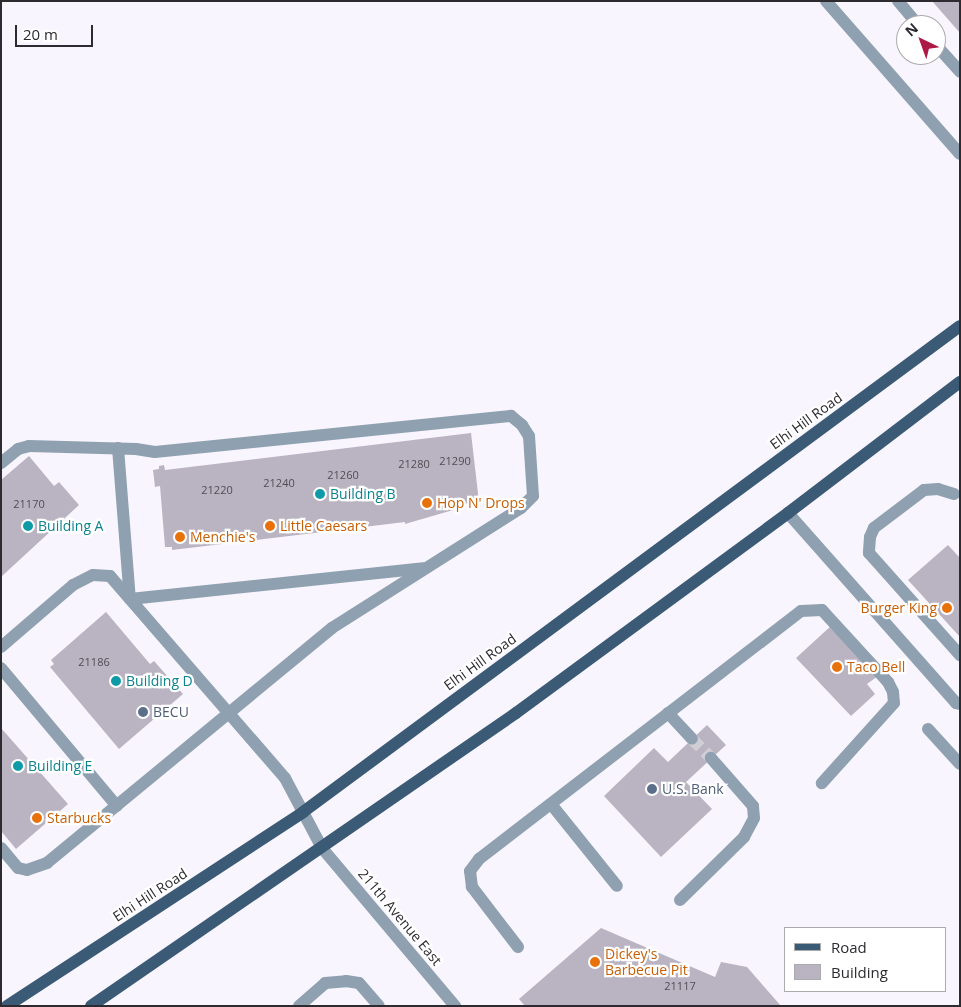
<!DOCTYPE html>
<style>
body{margin:0}
#map{position:relative;width:961px;height:1007px;overflow:hidden;background:#f9f5fe;font-family:"Open Sans",sans-serif}
div>[style]{position:absolute}
.building>*{inset:0;background:#bab4c2}
.minor-tunnel>*{height:12px;margin-top:-6px;transform-origin:0;background:repeating-linear-gradient(90deg,#d0cdd5 0 12px,transparent 0 18px)}
.minor>*{height:12px;margin:-6px;padding:0 6px;transform-origin:6px;border-radius:6px;background:#8fa1b1}
.major>*{height:12px;margin:-6px;padding:0 6px;transform-origin:6px;border-radius:6px;background:#3b5a76}
.dots>*{width:14px;height:14px;translate:-50% -50%;box-sizing:border-box;border:2px solid #fff;border-radius:50%}
span{translate:-50% -50%;white-space:nowrap;text-align:center;line-height:1.15;-webkit-text-stroke:4.5px #fff;paint-order:stroke}
.number-label{font-size:11px;color:#504d54}
.number-label span{-webkit-text-stroke-width:0}
.street-label{font-size:14px;color:#2d2b30}
.culture-label{font-size:14px;color:#0d838f}
.left{translate:0 -50%;text-align:left}
.food-label{font-size:14px;color:#c56008}
.right{translate:-100% -50%;text-align:right}
.service-label{font-size:14px;color:#4e5e75}
.frame{position:absolute;inset:0;border:2px solid #2d2b30;pointer-events:none}
.legend{position:absolute;left:784px;top:927px;width:162px;height:65px;box-sizing:border-box;background:#fff;border:1px solid #abaaac;margin:0;padding:6px 9px;list-style:none;font-size:15px;color:#2d2b30}
.legend li{display:flex;align-items:center;gap:10px;height:25px}
.legend b{width:25px;border:1px solid #abaaac}
.north{position:absolute;left:896px;top:15px;width:50px;height:50px;box-sizing:border-box;background:#fff;border:1px solid #abaaac;border-radius:50%;rotate:318deg;font-size:14px;font-weight:700;line-height:20px;text-align:center;color:#2d2b30}
.north::after{content:'';display:block;margin:auto;width:18px;height:22px;background:#ad1a48;clip-path:polygon(50% 0,100% 100%,50% 72%,0 100%)}
.scale{position:absolute;left:15px;top:25px;width:78px;height:22px;box-sizing:border-box;border:2px solid #2d2b30;border-top:0;padding-left:6px;font-size:15px;line-height:18px;white-space:nowrap;color:#2d2b30;-webkit-text-stroke:4px #fff;paint-order:stroke}
</style>
<div id="map">
<div class="building">
<div style="clip-path:polygon(932px 1px,960px 1px,960px 33px)"></div>
<div style="clip-path:polygon(471px 433px,479px 502px,460px 504px,460px 508px,405px 524px,405px 522px,172px 550px,172px 547px,165px 547px,160px 486px,155px 487px,153px 470px,159px 469px,159px 466px,164px 465px,165px 470px)"></div>
<div style="clip-path:polygon(29px 456px,54px 486px,59px 482px,79px 505px,1px 577px,1px 480px)"></div>
<div style="clip-path:polygon(948px 545px,960px 558px,960px 637px,908px 580px)"></div>
<div style="clip-path:polygon(106px 612px,150px 664px,154px 661px,183px 694px,119px 749px,50px 667px,54px 664px,51px 660px)"></div>
<div style="clip-path:polygon(832px 625px,878px 676px,867px 684px,875px 694px,851px 716px,796px 658px)"></div>
<div style="clip-path:polygon(707px 725px,726px 745px,686px 782px,712px 809px,661px 857px,604px 796px,654px 748px,668px 762px)"></div>
<div style="clip-path:polygon(1px 728px,68px 804px,16px 849px,1px 831px)"></div>
<div style="clip-path:polygon(601px 928px,715px 977px,721px 962px,747px 967px,781px 1006px,525px 1006px,519px 999px)"></div>
</div>
<div class="minor-tunnel">
<div style="left:692px;top:739px;width:27px;rotate:45deg"></div>
</div>
<div class="minor">
<div style="left:826px;top:1px;width:203px;rotate:48.8deg"></div>
<div style="left:898px;top:1px;width:31px;rotate:50deg"></div>
<div style="left:936px;top:45px;width:36px;rotate:48deg"></div>
<div style="left:118px;top:448px;width:151px;rotate:85.5deg"></div>
<div style="left:130px;top:599px;width:295px;rotate:-6deg"></div>
<div style="left:1px;top:463px;width:22px;rotate:-39deg"></div>
<div style="left:18px;top:449px;width:11px;rotate:-15deg"></div>
<div style="left:29px;top:446px;width:107px;rotate:1.6deg"></div>
<div style="left:136px;top:449px;width:19px;rotate:9deg"></div>
<div style="left:155px;top:452px;width:358px;rotate:-5.8deg"></div>
<div style="left:511px;top:416px;width:14px;rotate:39deg"></div>
<div style="left:522px;top:425px;width:13px;rotate:58deg"></div>
<div style="left:529px;top:436px;width:60px;rotate:86.2deg"></div>
<div style="left:533px;top:496px;width:17px;rotate:135deg"></div>
<div style="left:521px;top:508px;width:224px;rotate:147.6deg"></div>
<div style="left:332px;top:628px;width:369px;rotate:140.5deg"></div>
<div style="left:47px;top:863px;width:21px;rotate:161deg"></div>
<div style="left:27px;top:870px;width:9px;rotate:-167deg"></div>
<div style="left:18px;top:868px;width:26px;rotate:-130deg"></div>
<div style="left:954px;top:494px;width:17px;rotate:-163deg"></div>
<div style="left:938px;top:489px;width:14px;rotate:176deg"></div>
<div style="left:924px;top:490px;width:63px;rotate:142.8deg"></div>
<div style="left:874px;top:528px;width:10px;rotate:114deg"></div>
<div style="left:870px;top:537px;width:16px;rotate:94deg"></div>
<div style="left:869px;top:553px;width:137px;rotate:48.3deg"></div>
<div style="left:788px;top:513px;width:254px;rotate:48.5deg"></div>
<div style="left:956px;top:703px;width:4px;rotate:14deg"></div>
<div style="left:1px;top:647px;width:95px;rotate:-40.7deg"></div>
<div style="left:73px;top:585px;width:22px;rotate:-27deg"></div>
<div style="left:93px;top:575px;width:17px;rotate:3deg"></div>
<div style="left:110px;top:576px;width:267px;rotate:49.1deg"></div>
<div style="left:285px;top:778px;width:79px;rotate:62.1deg"></div>
<div style="left:322px;top:848px;width:207px;rotate:49.9deg"></div>
<div style="left:1px;top:668px;width:180px;rotate:50deg"></div>
<div style="left:668px;top:713px;width:35px;rotate:47deg"></div>
<div style="left:928px;top:729px;width:47px;rotate:47.6deg"></div>
<div style="left:551px;top:804px;width:105px;rotate:51.2deg"></div>
<div style="left:680px;top:900px;width:90px;rotate:-44.5deg"></div>
<div style="left:744px;top:837px;width:21px;rotate:-62deg"></div>
<div style="left:754px;top:818px;width:12px;rotate:-95deg"></div>
<div style="left:753px;top:806px;width:64px;rotate:-131.2deg"></div>
<div style="left:518px;top:947px;width:76px;rotate:-127.5deg"></div>
<div style="left:472px;top:887px;width:16px;rotate:-97deg"></div>
<div style="left:470px;top:871px;width:15px;rotate:-53deg"></div>
<div style="left:479px;top:859px;width:406px;rotate:-37.6deg"></div>
<div style="left:801px;top:611px;width:21px;rotate:-3deg"></div>
<div style="left:822px;top:610px;width:98px;rotate:47.5deg"></div>
<div style="left:888px;top:682px;width:11px;rotate:63deg"></div>
<div style="left:893px;top:692px;width:11px;rotate:85deg"></div>
<div style="left:894px;top:703px;width:108px;rotate:132deg"></div>
<div style="left:299px;top:1006px;width:35px;rotate:-41deg"></div>
<div style="left:325px;top:983px;width:21px;rotate:-5deg"></div>
<div style="left:346px;top:981px;width:13px;rotate:9deg"></div>
<div style="left:359px;top:983px;width:30px;rotate:49deg"></div>
</div>
<div class="major">
<div style="left:7px;top:1006px;width:354px;rotate:-33.2deg"></div>
<div style="left:303px;top:812px;width:817px;rotate:-36.49deg"></div>
<div style="left:91px;top:1006px;width:516px;rotate:-34.58deg"></div>
<div style="left:516px;top:713px;width:338px;rotate:-36.3deg"></div>
<div style="left:788px;top:513px;width:216px;rotate:-37.3deg"></div>
</div>
<div class="dots">
<div style="left:320px;top:494px;background:#0f9aa8"></div>
<div style="left:427px;top:503px;background:#e8710a"></div>
<div style="left:28px;top:526px;background:#0f9aa8"></div>
<div style="left:270px;top:526px;background:#e8710a"></div>
<div style="left:180px;top:537px;background:#e8710a"></div>
<div style="left:947px;top:608px;background:#e8710a"></div>
<div style="left:837px;top:667px;background:#e8710a"></div>
<div style="left:116px;top:681px;background:#0f9aa8"></div>
<div style="left:143px;top:712px;background:#5c6f8a"></div>
<div style="left:18px;top:766px;background:#0f9aa8"></div>
<div style="left:652px;top:789px;background:#5c6f8a"></div>
<div style="left:37px;top:818px;background:#e8710a"></div>
<div style="left:595px;top:962px;background:#e8710a"></div>
</div>
<div class="number-label">
<span style="left:455px;top:461px">21290</span>
<span style="left:414px;top:464px">21280</span>
<span style="left:343px;top:475px">21260</span>
<span style="left:279px;top:483px">21240</span>
<span style="left:217px;top:490px">21220</span>
<span style="left:29px;top:504px">21170</span>
<span style="left:94px;top:662px">21186</span>
<span style="left:680px;top:986px">21117</span>
</div>
<div class="street-label">
<span style="left:806px;top:421px;rotate:-36deg">Elhi Hill Road</span>
<span style="left:480px;top:662px;rotate:-36deg">Elhi Hill Road</span>
<span style="left:150px;top:895px;rotate:-33deg">Elhi Hill Road</span>
<span style="left:400px;top:917px;rotate:50deg">211th Avenue East</span>
</div>
<div class="culture-label">
<span class="left" style="left:330px;top:494px">Building B</span>
<span class="left" style="left:38px;top:526px">Building A</span>
<span class="left" style="left:126px;top:681px">Building D</span>
<span class="left" style="left:28px;top:766px">Building E</span>
</div>
<div class="food-label">
<span class="left" style="left:437px;top:503px">Hop N' Drops</span>
<span class="left" style="left:280px;top:526px">Little Caesars</span>
<span class="left" style="left:190px;top:537px">Menchie's</span>
<span class="right" style="left:937px;top:608px">Burger King</span>
<span class="left" style="left:847px;top:667px">Taco Bell</span>
<span class="left" style="left:47px;top:818px">Starbucks</span>
<span class="left" style="left:605px;top:962px">Dickey's<br>Barbecue Pit</span>
</div>
<div class="service-label">
<span class="left" style="left:153px;top:712px">BECU</span>
<span class="left" style="left:662px;top:789px">U.S. Bank</span>
</div>
<div class="frame"></div>
<ul class="legend">
<li><b style="height:6px;background:#3b5a76"></b>Road</li>
<li><b style="height:14px;background:#bab4c2"></b>Building</li>
</ul>
<div class="north">N</div>
<div class="scale">20 m</div>
</div>
